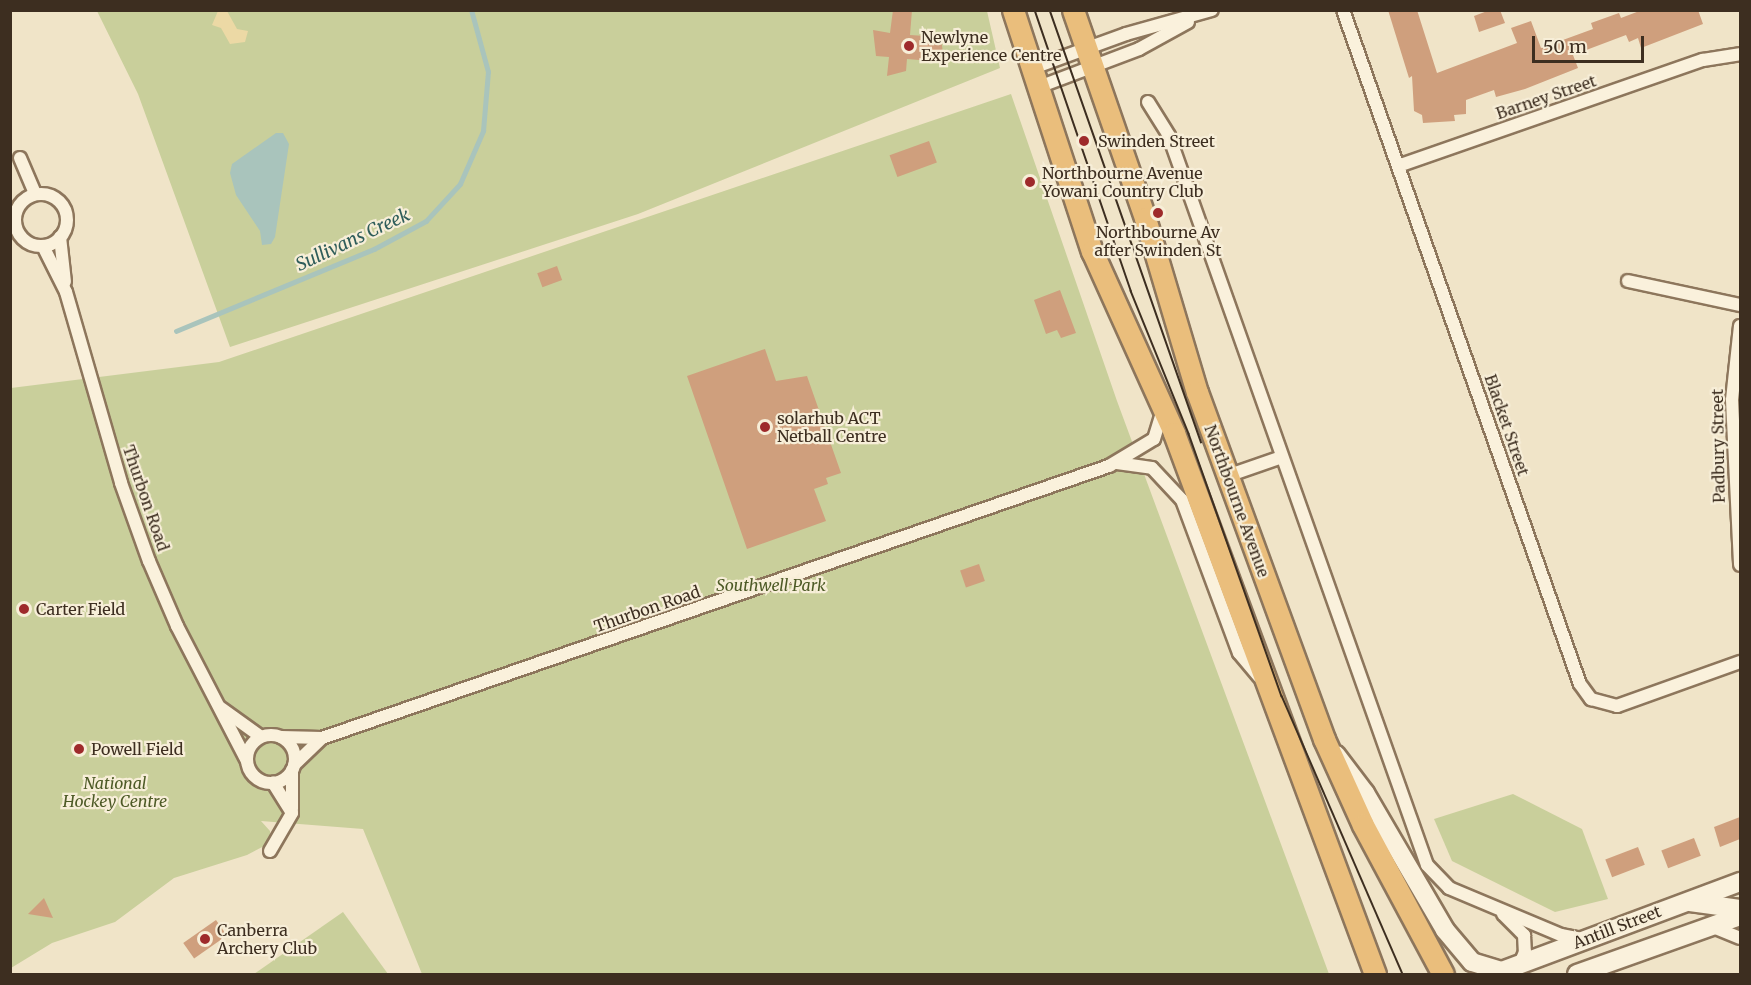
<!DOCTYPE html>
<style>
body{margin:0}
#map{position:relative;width:1751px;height:985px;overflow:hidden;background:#f0e4c8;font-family:Merriweather,serif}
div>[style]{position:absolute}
.green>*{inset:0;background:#c9cf9b}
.sand>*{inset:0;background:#ecd9a5}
.water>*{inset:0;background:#a9c4bc}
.stream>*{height:4.5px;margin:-2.25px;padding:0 2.25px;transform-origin:2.25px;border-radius:2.25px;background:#a9c4bc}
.building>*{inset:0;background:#cf9f7d;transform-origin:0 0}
.roads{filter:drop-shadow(2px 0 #8d765c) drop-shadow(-2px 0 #8d765c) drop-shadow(0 2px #8d765c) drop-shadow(0 -2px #8d765c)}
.minor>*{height:12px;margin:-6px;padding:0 6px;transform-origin:6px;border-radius:6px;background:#faf1dc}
.minor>.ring{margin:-6px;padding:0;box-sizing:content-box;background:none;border:12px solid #faf1dc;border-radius:50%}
.secondary>*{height:18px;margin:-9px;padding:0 9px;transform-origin:9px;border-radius:9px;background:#faf1dc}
.trunk>*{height:21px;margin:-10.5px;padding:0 10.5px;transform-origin:10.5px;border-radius:10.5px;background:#eabe7c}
.tram>*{height:1.5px;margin:-0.75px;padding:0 0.75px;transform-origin:0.75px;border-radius:0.75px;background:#3d2e20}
.dots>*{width:16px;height:16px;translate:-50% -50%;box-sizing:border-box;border:3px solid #f7eed8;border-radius:50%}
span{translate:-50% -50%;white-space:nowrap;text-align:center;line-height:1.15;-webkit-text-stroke:4.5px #f7eed8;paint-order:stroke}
.poi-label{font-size:16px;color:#3d2e20}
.left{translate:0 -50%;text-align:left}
.street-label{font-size:16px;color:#3d2e20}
.park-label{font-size:16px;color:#4d5a26;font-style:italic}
.water-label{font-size:18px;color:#2f5d5a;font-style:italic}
.frame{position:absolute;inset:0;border:12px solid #3d2e20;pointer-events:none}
.scale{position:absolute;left:1532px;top:36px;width:112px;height:27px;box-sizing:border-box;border:3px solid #3d2e20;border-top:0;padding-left:8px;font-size:18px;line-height:21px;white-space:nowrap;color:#3d2e20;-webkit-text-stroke:4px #f7eed8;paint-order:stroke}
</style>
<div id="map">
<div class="green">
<div style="clip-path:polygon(97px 11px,987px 11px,1000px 68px,638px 214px,230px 347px,138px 94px)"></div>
<div style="clip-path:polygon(1011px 94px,1117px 401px,1329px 974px,422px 974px,363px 829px,261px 821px,270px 831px,270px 843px,247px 855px,174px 878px,115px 922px,52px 943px,11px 968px,11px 388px,219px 362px)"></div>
<div style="clip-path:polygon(1513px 794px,1582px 829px,1608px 899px,1555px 912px,1452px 861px,1434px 819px)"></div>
<div style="clip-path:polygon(343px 912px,388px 974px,254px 974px)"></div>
</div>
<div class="sand">
<div style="clip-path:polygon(218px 11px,227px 11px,237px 29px,248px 31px,245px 42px,230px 44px,221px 28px,212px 25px)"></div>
</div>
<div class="water">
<div style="clip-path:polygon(276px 133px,283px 133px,289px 144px,275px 237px,271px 244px,262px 245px,260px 231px,236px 195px,230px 173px,232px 164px)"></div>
</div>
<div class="stream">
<div style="left:176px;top:331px;width:214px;rotate:-22.5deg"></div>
<div style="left:374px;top:249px;width:59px;rotate:-28.3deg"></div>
<div style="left:426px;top:221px;width:50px;rotate:-47.4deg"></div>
<div style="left:460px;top:184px;width:58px;rotate:-66.5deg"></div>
<div style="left:483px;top:131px;width:59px;rotate:-85.2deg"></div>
<div style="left:488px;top:72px;width:64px;rotate:-105.3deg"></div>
</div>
<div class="building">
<div style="clip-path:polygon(893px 10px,912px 10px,910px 35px,941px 37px,944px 62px,907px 59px,906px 71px,887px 76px,889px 57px,876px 56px,873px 30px,890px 33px)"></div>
<div style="clip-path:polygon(1388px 10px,1417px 10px,1437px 73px,1517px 43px,1511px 28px,1531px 21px,1541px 48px,1593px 29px,1591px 23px,1619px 13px,1621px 18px,1642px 10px,1698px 10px,1703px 24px,1641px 48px,1638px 38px,1629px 42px,1626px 35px,1573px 55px,1578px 68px,1525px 89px,1496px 97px,1494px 90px,1466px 100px,1466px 114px,1454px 115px,1455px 121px,1423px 123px,1422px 115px,1414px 111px,1412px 76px,1409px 78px)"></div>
<div style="clip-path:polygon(1490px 10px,1500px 10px,1505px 23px,1479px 32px,1474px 16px)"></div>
<div style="left:929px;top:141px;width:23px;height:42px;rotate:70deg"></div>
<div style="left:557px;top:266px;width:15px;height:21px;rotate:70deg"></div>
<div style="clip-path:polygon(1060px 290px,1076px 333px,1061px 338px,1057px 330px,1046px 334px,1034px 300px)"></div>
<div style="clip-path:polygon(765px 349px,776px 381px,807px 376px,841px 473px,826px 478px,828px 484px,814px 489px,826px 521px,747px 549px,687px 376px)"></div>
<div style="left:979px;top:564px;width:18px;height:20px;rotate:71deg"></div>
<div style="clip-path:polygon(1740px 817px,1740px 839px,1720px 847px,1714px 827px)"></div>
<div style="left:1694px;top:838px;width:19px;height:35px;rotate:69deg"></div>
<div style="left:1638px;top:847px;width:19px;height:35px;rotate:69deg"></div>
<div style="clip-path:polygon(44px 898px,53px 918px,28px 914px)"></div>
<div style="left:216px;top:920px;width:19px;height:40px;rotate:55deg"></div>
</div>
<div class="roads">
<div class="minor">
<div style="left:1343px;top:10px;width:714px;rotate:70.63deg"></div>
<div style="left:1580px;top:684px;width:19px;rotate:54deg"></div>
<div style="left:1591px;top:699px;width:27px;rotate:15deg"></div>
<div style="left:1617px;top:706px;width:131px;rotate:-19.7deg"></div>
<div style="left:1030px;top:69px;width:102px;rotate:-20deg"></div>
<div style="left:1126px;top:34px;width:89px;rotate:-15.6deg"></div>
<div style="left:1036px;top:88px;width:110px;rotate:-20.7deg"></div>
<div style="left:1139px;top:49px;width:56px;rotate:-28.9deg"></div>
<div style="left:1148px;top:102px;width:40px;rotate:58deg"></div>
<div style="left:1169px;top:136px;width:773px;rotate:70.51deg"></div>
<div style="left:1427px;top:865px;width:32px;rotate:46deg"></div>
<div style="left:1449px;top:888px;width:121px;rotate:22.8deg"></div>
<div style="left:1561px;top:935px;width:21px;rotate:11deg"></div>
<div style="left:20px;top:158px;width:39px;rotate:67deg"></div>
<div style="left:1398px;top:166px;width:323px;rotate:-19.2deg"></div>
<div style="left:1703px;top:60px;width:37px;rotate:-9deg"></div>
<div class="ring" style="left:15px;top:194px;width:40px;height:40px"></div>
<div style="left:60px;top:237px;width:45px;rotate:83.7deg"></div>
<div style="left:43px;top:246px;width:51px;rotate:63.4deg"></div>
<div style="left:66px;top:292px;width:199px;rotate:73.9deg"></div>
<div style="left:121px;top:483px;width:83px;rotate:70.3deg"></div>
<div style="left:149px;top:561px;width:71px;rotate:66.7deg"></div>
<div style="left:177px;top:626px;width:152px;rotate:62.6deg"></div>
<div style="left:1628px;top:281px;width:115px;rotate:12.1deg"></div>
<div style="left:1740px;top:326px;width:74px;rotate:96.2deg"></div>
<div style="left:1732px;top:400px;width:165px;rotate:87.2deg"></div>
<div style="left:1117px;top:463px;width:35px;rotate:8deg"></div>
<div style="left:1152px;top:468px;width:44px;rotate:46.8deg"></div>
<div style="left:1182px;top:500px;width:163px;rotate:69.6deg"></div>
<div style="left:1239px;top:653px;width:31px;rotate:50deg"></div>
<div style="left:1227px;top:476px;width:58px;rotate:-19.1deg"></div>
<div style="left:221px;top:708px;width:49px;rotate:35.9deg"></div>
<div class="ring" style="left:247px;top:735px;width:36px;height:36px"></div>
<div style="left:281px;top:737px;width:41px;rotate:1.4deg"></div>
<div style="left:322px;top:738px;width:833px;rotate:-19.07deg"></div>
<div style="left:1109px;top:466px;width:52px;rotate:-31deg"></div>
<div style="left:1154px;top:439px;width:28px;rotate:-73deg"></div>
<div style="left:294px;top:765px;width:39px;rotate:-44deg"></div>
<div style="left:292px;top:809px;width:39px;rotate:-90deg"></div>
<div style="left:270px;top:851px;width:44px;rotate:-59.9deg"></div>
<div style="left:292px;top:813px;width:36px;rotate:-122deg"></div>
<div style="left:1503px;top:914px;width:30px;rotate:45deg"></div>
<div style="left:1524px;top:935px;width:17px;rotate:87deg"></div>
<div style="left:1525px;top:952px;width:13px;rotate:113deg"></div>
<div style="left:1713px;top:927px;width:29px;rotate:22deg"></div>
</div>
<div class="secondary">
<div style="left:1336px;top:755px;width:48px;rotate:52.7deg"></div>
<div style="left:1365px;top:793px;width:159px;rotate:59.7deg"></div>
<div style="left:1445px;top:930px;width:42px;rotate:49.8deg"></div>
<div style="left:1472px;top:962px;width:31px;rotate:17deg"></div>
<div style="left:1690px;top:902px;width:50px;rotate:8deg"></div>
<div style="left:1494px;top:974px;width:263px;rotate:-20.5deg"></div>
<div style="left:1577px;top:974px;width:173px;rotate:-19.6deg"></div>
</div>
<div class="trunk">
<div style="left:1013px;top:10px;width:254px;rotate:71.9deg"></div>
<div style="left:1092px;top:251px;width:200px;rotate:65.7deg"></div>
<div style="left:1174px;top:433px;width:577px;rotate:69.62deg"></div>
<div style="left:1073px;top:10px;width:220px;rotate:70.9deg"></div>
<div style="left:1145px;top:218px;width:182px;rotate:73.4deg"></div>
<div style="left:1197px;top:392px;width:370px;rotate:69.9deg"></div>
<div style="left:1324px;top:739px;width:94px;rotate:65.6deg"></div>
<div style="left:1363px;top:825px;width:169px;rotate:61.8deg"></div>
</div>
</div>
<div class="tram">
<div style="left:1035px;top:10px;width:297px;rotate:71.1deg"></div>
<div style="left:1131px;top:291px;width:154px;rotate:67.9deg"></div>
<div style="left:1189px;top:434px;width:278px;rotate:70.5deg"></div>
<div style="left:1282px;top:696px;width:303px;rotate:66.5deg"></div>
<div style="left:1050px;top:10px;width:458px;rotate:70.7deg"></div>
</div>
<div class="dots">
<div style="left:909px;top:46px;background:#9e2a2b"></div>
<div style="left:1084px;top:141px;background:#9e2a2b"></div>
<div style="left:1030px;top:182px;background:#9e2a2b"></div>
<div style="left:1158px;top:213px;background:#9e2a2b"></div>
<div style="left:765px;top:427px;background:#9e2a2b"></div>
<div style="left:24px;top:609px;background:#9e2a2b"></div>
<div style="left:79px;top:749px;background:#9e2a2b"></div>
<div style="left:205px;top:939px;background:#9e2a2b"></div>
</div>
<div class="poi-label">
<span class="left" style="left:921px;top:46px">Newlyne<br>Experience Centre</span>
<span class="left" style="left:1098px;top:141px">Swinden Street</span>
<span class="left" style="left:1042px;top:182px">Northbourne Avenue<br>Yowani Country Club</span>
<span style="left:1158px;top:241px">Northbourne Av<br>after Swinden St</span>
<span class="left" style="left:777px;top:427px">solarhub ACT<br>Netball Centre</span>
<span class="left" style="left:36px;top:609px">Carter Field</span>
<span class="left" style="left:91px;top:749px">Powell Field</span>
<span class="left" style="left:217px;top:939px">Canberra<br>Archery Club</span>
</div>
<div class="street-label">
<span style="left:1546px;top:97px;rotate:-19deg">Barney Street</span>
<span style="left:1507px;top:425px;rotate:71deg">Blacket Street</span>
<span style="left:1718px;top:446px;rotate:-91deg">Padbury Street</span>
<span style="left:146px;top:498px;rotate:71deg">Thurbon Road</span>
<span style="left:1237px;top:501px;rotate:70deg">Northbourne Avenue</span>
<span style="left:647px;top:609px;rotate:-19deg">Thurbon Road</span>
<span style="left:1617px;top:927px;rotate:-21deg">Antill Street</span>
</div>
<div class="park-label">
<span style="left:771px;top:585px">Southwell Park</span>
<span style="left:115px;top:792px">National<br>Hockey Centre</span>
</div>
<div class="water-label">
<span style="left:353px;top:240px;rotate:-25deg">Sullivans Creek</span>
</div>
<div class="frame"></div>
<div class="scale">50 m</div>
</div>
